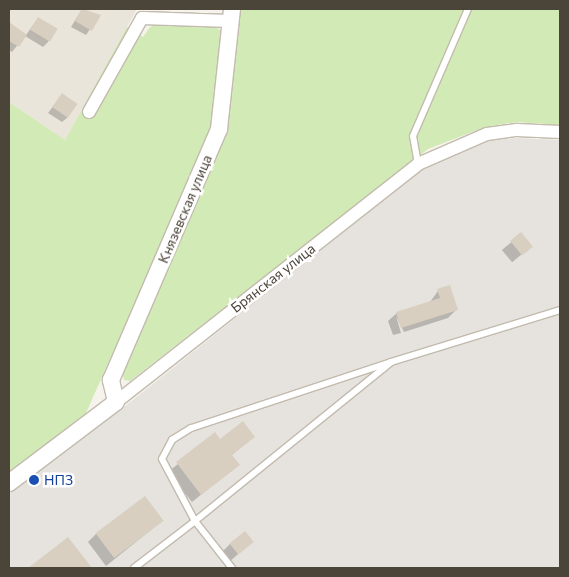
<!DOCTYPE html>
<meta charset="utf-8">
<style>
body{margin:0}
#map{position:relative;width:569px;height:577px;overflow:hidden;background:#f6f3ec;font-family:Commissioner,sans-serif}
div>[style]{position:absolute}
.residential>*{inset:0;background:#eae5da}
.industrial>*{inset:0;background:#e6e2dd}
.green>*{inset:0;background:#d2eab5}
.shadow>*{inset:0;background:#0003;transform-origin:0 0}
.building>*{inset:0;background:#d8cfc1;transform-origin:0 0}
.roads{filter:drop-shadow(1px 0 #c2bbae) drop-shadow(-1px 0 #c2bbae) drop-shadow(0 1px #c2bbae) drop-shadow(0 -1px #c2bbae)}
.service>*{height:6px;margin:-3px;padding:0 3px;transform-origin:3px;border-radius:3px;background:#fff}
.minor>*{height:12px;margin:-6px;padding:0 6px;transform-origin:6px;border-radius:6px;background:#fff}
.tertiary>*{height:16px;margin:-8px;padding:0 8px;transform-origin:8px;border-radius:8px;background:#fff}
.dots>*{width:14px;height:14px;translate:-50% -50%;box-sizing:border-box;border:2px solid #fff;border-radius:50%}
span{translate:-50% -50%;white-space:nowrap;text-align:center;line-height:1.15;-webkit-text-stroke:5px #fff;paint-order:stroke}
.street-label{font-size:14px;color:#4b4439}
.transit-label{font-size:14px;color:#164399}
.left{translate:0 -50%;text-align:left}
.frame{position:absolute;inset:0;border:10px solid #4b4439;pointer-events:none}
</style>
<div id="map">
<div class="residential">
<div style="clip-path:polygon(9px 9px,137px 9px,65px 140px,9px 102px)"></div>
</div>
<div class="industrial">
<div style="clip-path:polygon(517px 138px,560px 140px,560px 568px,9px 568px,9px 492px,124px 407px,421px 170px,490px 140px)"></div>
</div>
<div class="green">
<div style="clip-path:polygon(239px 9px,560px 9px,560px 125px,517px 122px,485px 127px,428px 149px,130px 381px,124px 380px,122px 371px,226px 130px)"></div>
<div style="clip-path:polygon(160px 23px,215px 26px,222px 32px,213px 127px,86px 413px,9px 473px,9px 102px,65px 140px,127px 27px,143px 37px,150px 27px)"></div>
</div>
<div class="shadow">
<div style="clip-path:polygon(82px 9px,99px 16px,86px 35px,71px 27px)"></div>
<div style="clip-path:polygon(38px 18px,56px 30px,48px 42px,43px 47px,25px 36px,12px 52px,9px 50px,9px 24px,26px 35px)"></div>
<div style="clip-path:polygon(62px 95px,68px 117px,62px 122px,48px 113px)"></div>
<div style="left:521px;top:234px;width:16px;height:25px;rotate:50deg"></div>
<div style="clip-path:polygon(438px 291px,456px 310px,448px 318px,404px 332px,396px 316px,401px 333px,393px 335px,388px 321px,397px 313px,430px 302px)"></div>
<div style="clip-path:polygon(215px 434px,220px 441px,253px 436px,231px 456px,238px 465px,192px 502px,168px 472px)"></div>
<div style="clip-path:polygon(162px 521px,106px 566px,88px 542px,96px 534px)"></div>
<div style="clip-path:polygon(68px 539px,86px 568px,30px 568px)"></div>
<div style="clip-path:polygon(252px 542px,229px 562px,222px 552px,230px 544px)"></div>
</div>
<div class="building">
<div style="clip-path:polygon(82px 9px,101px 15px,92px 31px,75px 21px)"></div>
<div style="left:38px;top:17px;width:23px;height:15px;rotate:31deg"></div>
<div style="clip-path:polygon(9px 22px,27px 35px,19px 47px,9px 41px)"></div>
<div style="left:62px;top:93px;width:19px;height:17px;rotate:35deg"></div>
<div style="left:521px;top:232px;width:19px;height:14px;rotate:51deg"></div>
<div style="clip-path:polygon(450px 285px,458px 310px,401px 328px,396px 312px,440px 298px,437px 289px)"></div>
<div style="clip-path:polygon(243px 421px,255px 437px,232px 455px,240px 465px,201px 495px,176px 462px,215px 432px,220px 439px)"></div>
<div style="left:145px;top:496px;width:31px;height:62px;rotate:53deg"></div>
<div style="left:245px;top:531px;width:14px;height:20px;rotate:51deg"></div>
<div style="clip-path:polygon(68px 537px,92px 568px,28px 568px)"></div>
</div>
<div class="roads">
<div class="service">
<div style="left:418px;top:164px;width:28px;rotate:-100deg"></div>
<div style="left:413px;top:136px;width:138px;rotate:-66.6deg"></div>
<div style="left:391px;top:362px;width:211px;rotate:161.7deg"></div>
<div style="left:191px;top:428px;width:22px;rotate:148deg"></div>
<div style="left:172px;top:440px;width:21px;rotate:118deg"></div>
<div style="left:162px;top:459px;width:70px;rotate:62deg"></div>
<div style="left:195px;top:521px;width:252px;rotate:-39deg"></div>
<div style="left:391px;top:362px;width:177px;rotate:-17.1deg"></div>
<div style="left:134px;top:568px;width:77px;rotate:-37.6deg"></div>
<div style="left:195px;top:521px;width:60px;rotate:51.8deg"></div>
</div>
<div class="minor">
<div style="left:89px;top:112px;width:108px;rotate:-60.6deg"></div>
<div style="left:142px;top:18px;width:88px;rotate:2deg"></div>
<div style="left:116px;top:402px;width:385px;rotate:-38.2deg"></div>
<div style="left:418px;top:164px;width:75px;rotate:-23.5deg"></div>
<div style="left:487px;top:134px;width:30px;rotate:-8deg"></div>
<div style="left:517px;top:130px;width:43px;rotate:2.7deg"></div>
</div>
<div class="tertiary">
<div style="left:9px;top:483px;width:134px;rotate:-37.1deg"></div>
<div style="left:116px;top:402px;width:23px;rotate:-103deg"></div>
<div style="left:111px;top:380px;width:273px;rotate:-66.7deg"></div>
<div style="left:219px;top:129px;width:121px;rotate:-83.8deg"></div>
</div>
</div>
<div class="dots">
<div style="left:34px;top:480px;background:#1a4fb4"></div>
</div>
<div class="street-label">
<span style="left:185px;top:209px;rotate:-67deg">Князевская улица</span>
<span style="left:273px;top:278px;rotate:-38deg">Брянская улица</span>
</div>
<div class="transit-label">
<span class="left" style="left:44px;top:480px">НПЗ</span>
</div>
<div class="frame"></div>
</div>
